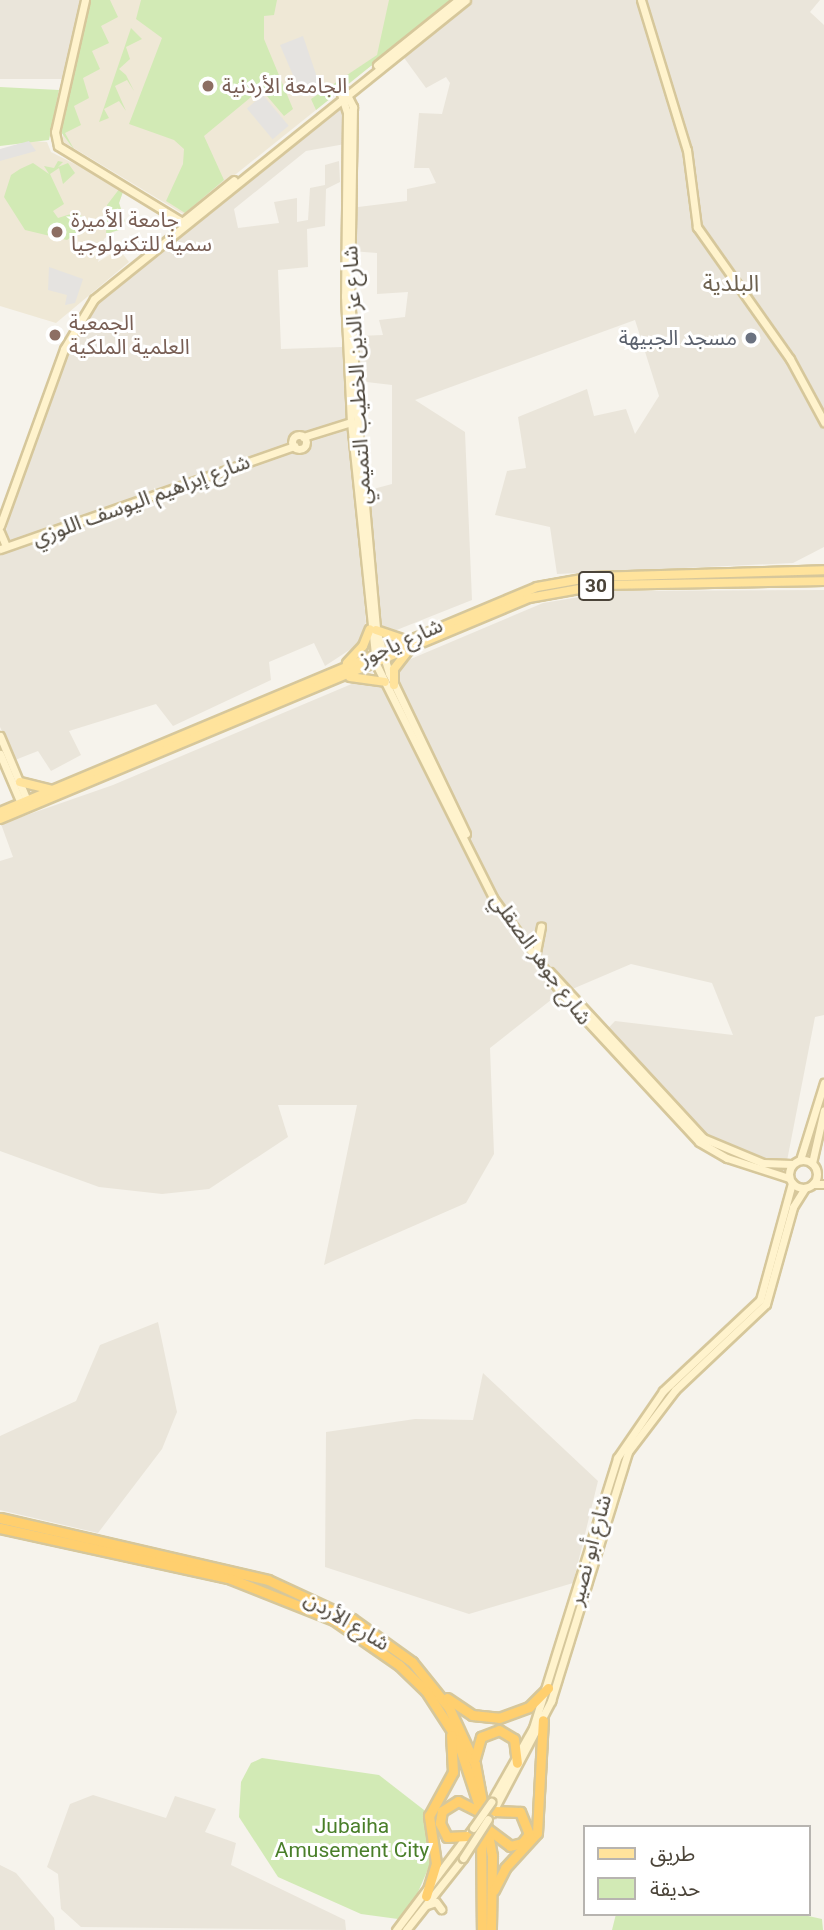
<!DOCTYPE html>
<meta charset="utf-8">
<style>
body{margin:0}
#map{position:relative;width:824px;height:1930px;overflow:hidden;background:#f6f3ec;font-family:Roboto,"Noto Sans Arabic",sans-serif}
div>[style]{position:absolute}
.residential>*{inset:0;background:#eae5da}
.education>*{inset:0;background:#efe8d6}
.green>*{inset:0;background:#d2eab5}
.parking>*{inset:0;background:#e5e3e0;transform-origin:0 0}
.roads{filter:drop-shadow(2px 0 #d6c79b) drop-shadow(-2px 0 #d6c79b) drop-shadow(0 2px #d6c79b) drop-shadow(0 -2px #d6c79b)}
.secondary>*{height:7px;margin:-3.5px;padding:0 3.5px;transform-origin:3.5px;border-radius:3.5px;background:#fff3cd}
.secondary>.ring{margin:-3.5px;padding:0;box-sizing:content-box;background:none;border:7px solid #fff3cd;border-radius:50%}
.primary>*{height:8px;margin:-4px;padding:0 4px;transform-origin:4px;border-radius:4px;background:#ffe39c}
.highway>*{height:9px;margin:-4.5px;padding:0 4.5px;transform-origin:4.5px;border-radius:4.5px;background:#ffcf6e}
.bridges{filter:drop-shadow(2px 0 #d6c79b) drop-shadow(-2px 0 #d6c79b) drop-shadow(0 2px #d6c79b) drop-shadow(0 -2px #d6c79b)}
.secondary-bridge>*{height:7px;margin:-3.5px;padding:0 3.5px;transform-origin:3.5px;border-radius:3.5px;background:#fff3cd}
.dots>*{width:19px;height:19px;translate:-50% -50%;box-sizing:border-box;border:4px solid #fff;border-radius:50%}
span{translate:-50% -50%;white-space:nowrap;text-align:center;line-height:1.15;-webkit-text-stroke:6px #fff;paint-order:stroke}
.shield-label span{padding:2px 5px;background:#fff;border:2px solid;border-radius:5px;-webkit-text-stroke-width:0}
.shield-label{font-size:19px;color:#4b4439;font-weight:700}
.education-label{font-size:21px;color:#785e54}
.left{translate:0 -50%;text-align:left}
.worship-label{font-size:21px;color:#5b616d}
.right{translate:-100% -50%;text-align:right}
.street-label{font-size:21px;color:#4b4439}
.park-label{font-size:21px;color:#4a7f2a}
.neighbourhood-label{font-size:23px;color:#6e6250}
.legend{position:absolute;left:583px;top:1825px;width:228px;height:91px;box-sizing:border-box;background:#fff;border:2px solid #b7b4b0;margin:0;padding:9px 12px;list-style:none;font-size:21px;color:#4b4439}
.legend li{display:flex;align-items:center;gap:14px;height:35px}
.legend b{width:35px;border:2px solid #b7b4b0}
</style>
<div id="map">
<div class="residential">
<div style="clip-path:polygon(0 0,81px 0,66px 79px,0 79px)"></div>
<div style="clip-path:polygon(470px 0,820px 0,810px 12px,824px 25px,824px 547px,793px 563px,557px 574px,550px 527px,495px 515px,507px 471px,526px 468px,518px 417px,587px 389px,594px 416px,626px 409px,635px 434px,659px 396px,635px 320px,415px 400px,465px 432px,472px 600px,379px 637px,362px 492px,392px 484px,392px 385px,358px 381px,358px 336px,383px 335px,379px 320px,405px 317px,408px 292px,377px 294px,377px 253px,351px 251px,358px 207px,407px 201px,407px 189px,436px 183px,429px 168px,414px 168px,419px 113px,442px 114px,450px 83px,446px 77px,426px 88px,402px 55px)"></div>
<div style="clip-path:polygon(346px 101px,345px 144px,306px 151px,234px 209px,238px 228px,279px 223px,274px 202px,297px 198px,297px 222px,308px 220px,310px 188px,325px 185px,325px 165px,339px 161px,340px 182px,326px 189px,325px 226px,307px 229px,308px 267px,278px 270px,281px 349px,342px 347px,366px 622px,357px 645px,325px 666px,314px 643px,269px 662px,271px 680px,173px 726px,156px 704px,69px 731px,81px 755px,51px 771px,38px 751px,15px 760px,0 727px,0 554px,15px 496px,73px 337px,104px 294px)"></div>
<div style="clip-path:polygon(824px 590px,824px 1015px,815px 1017px,786px 1166px,708px 1141px,598px 1039px,615px 1021px,733px 1035px,712px 983px,631px 964px,556px 996px,490px 1048px,494px 1154px,466px 1203px,324px 1265px,357px 1105px,278px 1105px,288px 1137px,209px 1189px,162px 1194px,99px 1187px,0 1151px,0 861px,13px 857px,1px 824px,113px 785px,543px 603px,616px 591px)"></div>
<div style="clip-path:polygon(158px 1322px,177px 1412px,162px 1449px,98px 1533px,0 1510px,0 1436px,76px 1401px,100px 1345px)"></div>
<div style="clip-path:polygon(483px 1373px,598px 1481px,573px 1583px,469px 1614px,325px 1567px,326px 1432px,415px 1419px,473px 1420px)"></div>
<div style="clip-path:polygon(93px 1795px,166px 1818px,175px 1796px,216px 1809px,205px 1832px,236px 1843px,231px 1865px,345px 1920px,346px 1930px,81px 1927px,61px 1909px,58px 1874px,47px 1867px,70px 1804px)"></div>
<div style="clip-path:polygon(0 1865px,16px 1873px,54px 1918px,55px 1930px,0 1930px)"></div>
</div>
<div class="education">
<div style="clip-path:polygon(90px 0,453px 0,185px 215px,62px 141px)"></div>
<div style="clip-path:polygon(29px 141px,47px 142px,51px 152px,124px 189px,119px 203px,125px 221px,104px 239px,98px 262px,119px 249px,129px 262px,56px 323px,0 306px,0 150px)"></div>
</div>
<div class="green">
<div style="clip-path:polygon(90px 0,110px 0,118px 17px,101px 26px,109px 43px,92px 51px,100px 69px,83px 78px,89px 98px,74px 106px,81px 125px,65px 133px,75px 151px,61px 132px)"></div>
<div style="clip-path:polygon(141px 0,277px 0,274px 15px,264px 16px,264px 39px,293px 109px,284px 116px,261px 89px,204px 136px,224px 180px,185px 213px,166px 201px,183px 164px,184px 149px,174px 140px,129px 124px,162px 38px,136px 19px)"></div>
<div style="clip-path:polygon(389px 0,453px 0,316px 110px,311px 99px,377px 55px)"></div>
<div style="clip-path:polygon(131px 28px,142px 39px,126px 47px,130px 59px,119px 69px,126px 75px,134px 91px,127px 80px,115px 86px,126px 111px,119px 101px,104px 109px,109px 118px,99px 122px)"></div>
<div style="clip-path:polygon(0 87px,59px 90px,49px 140px,0 146px)"></div>
<div style="clip-path:polygon(58px 161px,63px 162px,58px 167px,68px 163px,75px 173px,63px 184px,59px 168px,50px 174px,64px 204px,53px 211px,58px 218px,77px 212px,89px 223px,67px 240px,25px 230px,4px 197px,11px 175px,20px 169px,33px 163px,49px 174px,44px 166px,54px 168px)"></div>
<div style="clip-path:polygon(120px 188px,124px 189px,119px 203px,125px 221px,119px 230px,106px 234px,107px 205px)"></div>
<div style="clip-path:polygon(262px 1758px,379px 1775px,424px 1810px,432px 1860px,415px 1899px,398px 1919px,361px 1914px,278px 1877px,239px 1817px,241px 1782px,251px 1763px)"></div>
<div style="clip-path:polygon(616px 1914px,799px 1914px,822px 1919px,823px 1930px,612px 1930px)"></div>
</div>
<div class="parking">
<div style="clip-path:polygon(303px 36px,320px 86px,302px 96px,280px 45px)"></div>
<div style="left:263px;top:95px;width:40px;height:21px;rotate:50deg"></div>
<div style="clip-path:polygon(29px 141px,36px 151px,0 161px,0 149px)"></div>
<div style="clip-path:polygon(49px 267px,83px 279px,75px 303px,65px 305px,67px 295px,48px 290px)"></div>
</div>
<div class="roads">
<div class="secondary">
<div style="left:85px;top:0;width:135px;rotate:102.8deg"></div>
<div style="left:55px;top:132px;width:14px;rotate:78deg"></div>
<div style="left:58px;top:146px;width:150px;rotate:31.4deg"></div>
<div style="left:641px;top:0;width:157px;rotate:73deg"></div>
<div style="left:687px;top:150px;width:78px;rotate:82.6deg"></div>
<div style="left:697px;top:227px;width:161px;rotate:54.8deg"></div>
<div style="left:790px;top:359px;width:72px;rotate:61.6deg"></div>
<div style="left:377px;top:65px;width:104px;rotate:-38.7deg"></div>
<div style="left:345px;top:91px;width:18px;rotate:63deg"></div>
<div style="left:353px;top:107px;width:185px;rotate:90.9deg"></div>
<div style="left:350px;top:292px;width:123px;rotate:86.7deg"></div>
<div style="left:357px;top:415px;width:216px;rotate:84.9deg"></div>
<div style="left:376px;top:630px;width:45px;rotate:73.2deg"></div>
<div style="left:389px;top:673px;width:178px;rotate:64.4deg"></div>
<div style="left:341px;top:94px;width:20px;rotate:72deg"></div>
<div style="left:347px;top:113px;width:183px;rotate:90.6deg"></div>
<div style="left:345px;top:296px;width:126px;rotate:87.3deg"></div>
<div style="left:351px;top:422px;width:243px;rotate:84.1deg"></div>
<div style="left:376px;top:664px;width:262px;rotate:63.4deg"></div>
<div style="left:493px;top:898px;width:120px;rotate:54.2deg"></div>
<div style="left:563px;top:995px;width:200px;rotate:47.2deg"></div>
<div style="left:699px;top:1142px;width:32px;rotate:30deg"></div>
<div style="left:727px;top:1158px;width:65px;rotate:17.9deg"></div>
<div style="left:181px;top:223px;width:68px;rotate:-39.1deg"></div>
<div class="ring" style="left:292px;top:435px;width:7px;height:7px"></div>
<div style="left:303px;top:437px;width:50px;rotate:-17.4deg"></div>
<div style="left:0;top:526px;width:188px;rotate:-70.1deg"></div>
<div style="left:64px;top:349px;width:58px;rotate:-59deg"></div>
<div style="left:94px;top:299px;width:477px;rotate:-38.8deg"></div>
<div style="left:0;top:532px;width:15px;rotate:67deg"></div>
<div style="left:0;top:549px;width:312px;rotate:-19.3deg"></div>
<div style="left:0;top:736px;width:73px;rotate:67.3deg"></div>
<div style="left:0;top:754px;width:59px;rotate:66.9deg"></div>
<div style="left:536px;top:952px;width:26px;rotate:-79deg"></div>
<div style="left:550px;top:972px;width:226px;rotate:47.3deg"></div>
<div style="left:703px;top:1138px;width:65px;rotate:22.6deg"></div>
<div style="left:763px;top:1163px;width:29px;rotate:2deg"></div>
<div class="ring" style="left:789px;top:1160px;width:21px;height:21px"></div>
<div style="left:800px;top:1160px;width:81px;rotate:-72.7deg"></div>
<div style="left:812px;top:1163px;width:54px;rotate:-77.2deg"></div>
<div style="left:813px;top:1184px;width:11px"></div>
<div style="left:491px;top:1802px;width:85px;rotate:-60.4deg"></div>
<div style="left:533px;top:1728px;width:283px;rotate:-72.7deg"></div>
<div style="left:617px;top:1458px;width:81px;rotate:-55.5deg"></div>
<div style="left:663px;top:1391px;width:133px;rotate:-43.2deg"></div>
<div style="left:760px;top:1300px;width:121px;rotate:-74.7deg"></div>
<div style="left:492px;top:1813px;width:127px;rotate:-62.2deg"></div>
<div style="left:551px;top:1701px;width:261px;rotate:-72.8deg"></div>
<div style="left:628px;top:1452px;width:78px;rotate:-52.8deg"></div>
<div style="left:675px;top:1390px;width:125px;rotate:-43.4deg"></div>
<div style="left:766px;top:1304px;width:101px;rotate:-74.4deg"></div>
<div style="left:793px;top:1207px;width:22px;rotate:-58deg"></div>
<div style="left:427px;top:1905px;width:9px;rotate:-18deg"></div>
<div style="left:436px;top:1902px;width:9px;rotate:54deg"></div>
<div style="left:396px;top:1930px;width:128px;rotate:-53deg"></div>
<div style="left:406px;top:1930px;width:92px;rotate:-51.6deg"></div>
</div>
<div class="primary">
<div style="left:376px;top:630px;width:28px;rotate:19deg"></div>
<div style="left:347px;top:663px;width:23px;rotate:-47deg"></div>
<div style="left:363px;top:646px;width:18px;rotate:-68deg"></div>
<div style="left:350px;top:677px;width:35px;rotate:8deg"></div>
<div style="left:394px;top:685px;width:16px;rotate:-90deg"></div>
<div style="left:394px;top:669px;width:23px;rotate:-52deg"></div>
<div style="left:20px;top:782px;width:32px;rotate:14deg"></div>
<div style="left:0;top:812px;width:582px;rotate:-22.73deg"></div>
<div style="left:537px;top:587px;width:57px;rotate:-10.1deg"></div>
<div style="left:593px;top:577px;width:231px;rotate:-1.7deg"></div>
<div style="left:0;top:819px;width:573px;rotate:-22.67deg"></div>
<div style="left:529px;top:598px;width:74px;rotate:-10.1deg"></div>
<div style="left:602px;top:585px;width:222px;rotate:-1deg"></div>
</div>
<div class="highway">
<div style="left:0;top:1518px;width:275px;rotate:13deg"></div>
<div style="left:268px;top:1580px;width:93px;rotate:24.9deg"></div>
<div style="left:352px;top:1619px;width:74px;rotate:35.6deg"></div>
<div style="left:412px;top:1662px;width:59px;rotate:51.2deg"></div>
<div style="left:449px;top:1708px;width:62px;rotate:65.1deg"></div>
<div style="left:475px;top:1764px;width:94px;rotate:79.5deg"></div>
<div style="left:492px;top:1856px;width:74px;rotate:90.8deg"></div>
<div style="left:0;top:1528px;width:237px;rotate:12.4deg"></div>
<div style="left:231px;top:1579px;width:111px;rotate:21.7deg"></div>
<div style="left:334px;top:1620px;width:79px;rotate:34.7deg"></div>
<div style="left:399px;top:1665px;width:37px;rotate:44deg"></div>
<div style="left:426px;top:1691px;width:57px;rotate:57.1deg"></div>
<div style="left:457px;top:1739px;width:67px;rotate:71.8deg"></div>
<div style="left:447px;top:1698px;width:30px;rotate:34deg"></div>
<div style="left:472px;top:1715px;width:27px;rotate:6deg"></div>
<div style="left:499px;top:1718px;width:32px;rotate:-20deg"></div>
<div style="left:529px;top:1707px;width:27px;rotate:-45deg"></div>
<div style="left:475px;top:1758px;width:22px;rotate:-74deg"></div>
<div style="left:481px;top:1737px;width:19px;rotate:-21deg"></div>
<div style="left:499px;top:1730px;width:17px;rotate:31deg"></div>
<div style="left:514px;top:1739px;width:24px;rotate:83deg"></div>
<div style="left:481px;top:1823px;width:107px;rotate:89.5deg"></div>
<div style="left:489px;top:1830px;width:26px;rotate:37deg"></div>
<div style="left:510px;top:1846px;width:12px;rotate:-14deg"></div>
<div style="left:522px;top:1843px;width:11px;rotate:-52deg"></div>
<div style="left:529px;top:1834px;width:24px;rotate:-112deg"></div>
<div style="left:520px;top:1812px;width:26px;rotate:-178deg"></div>
<div style="left:468px;top:1836px;width:21px;rotate:177deg"></div>
<div style="left:447px;top:1837px;width:16px;rotate:-117deg"></div>
<div style="left:440px;top:1823px;width:12px;rotate:-81deg"></div>
<div style="left:442px;top:1811px;width:19px;rotate:-32deg"></div>
<div style="left:458px;top:1801px;width:25px;rotate:27deg"></div>
<div style="left:494px;top:1890px;width:25px;rotate:-63deg"></div>
<div style="left:505px;top:1868px;width:47px;rotate:-47.6deg"></div>
<div style="left:537px;top:1833px;width:113px;rotate:-87deg"></div>
<div style="left:426px;top:1896px;width:34px;rotate:-73deg"></div>
<div style="left:436px;top:1863px;width:48px;rotate:-98.5deg"></div>
<div style="left:429px;top:1816px;width:50px;rotate:-61.4deg"></div>
<div style="left:453px;top:1772px;width:37px;rotate:-93deg"></div>
</div>
</div>
<div class="bridges">
<div class="secondary-bridge">
<div style="left:473px;top:1828px;width:32px;rotate:-55deg"></div>
<div style="left:463px;top:1858px;width:46px;rotate:-57.3deg"></div>
</div>
</div>
<div class="dots">
<div style="left:208px;top:86px;background:#8d6e63"></div>
<div style="left:57px;top:232px;background:#8d6e63"></div>
<div style="left:55px;top:335px;background:#8d6e63"></div>
<div style="left:751px;top:338px;background:#6b7280"></div>
</div>
<div class="shield-label">
<span style="left:596px;top:586px">30</span>
</div>
<div class="education-label">
<span class="left" style="left:222px;top:86px">الجامعة الأردنية</span>
<span class="left" style="left:71px;top:232px">جامعة الأميرة<br>سمية للتكنولوجيا</span>
<span class="left" style="left:69px;top:335px">الجمعية<br>العلمية الملكية</span>
</div>
<div class="worship-label">
<span class="right" style="left:737px;top:338px">مسجد الجبيهة</span>
</div>
<div class="street-label">
<span style="left:357px;top:375px;rotate:-93deg">شارع عز الدين الخطيب التميمي</span>
<span style="left:141px;top:500px;rotate:-20deg">شارع إبراهيم اليوسف اللوزي</span>
<span style="left:401px;top:642px;rotate:-24deg">شارع ياجوز</span>
<span style="left:541px;top:959px;rotate:54deg">شارع جوهر الصقلي</span>
<span style="left:590px;top:1550px;rotate:-75deg">شارع أبو نصير</span>
<span style="left:347px;top:1621px;rotate:31deg">شارع الأردن</span>
</div>
<div class="park-label">
<span style="left:352px;top:1838px">Jubaiha<br>Amusement City</span>
</div>
<div class="neighbourhood-label">
<span style="left:731px;top:284px">البلدية</span>
</div>
<ul class="legend">
<li><b style="height:9px;background:#ffe39c"></b>طريق</li>
<li><b style="height:19px;background:#d2eab5"></b>حديقة</li>
</ul>
</div>
